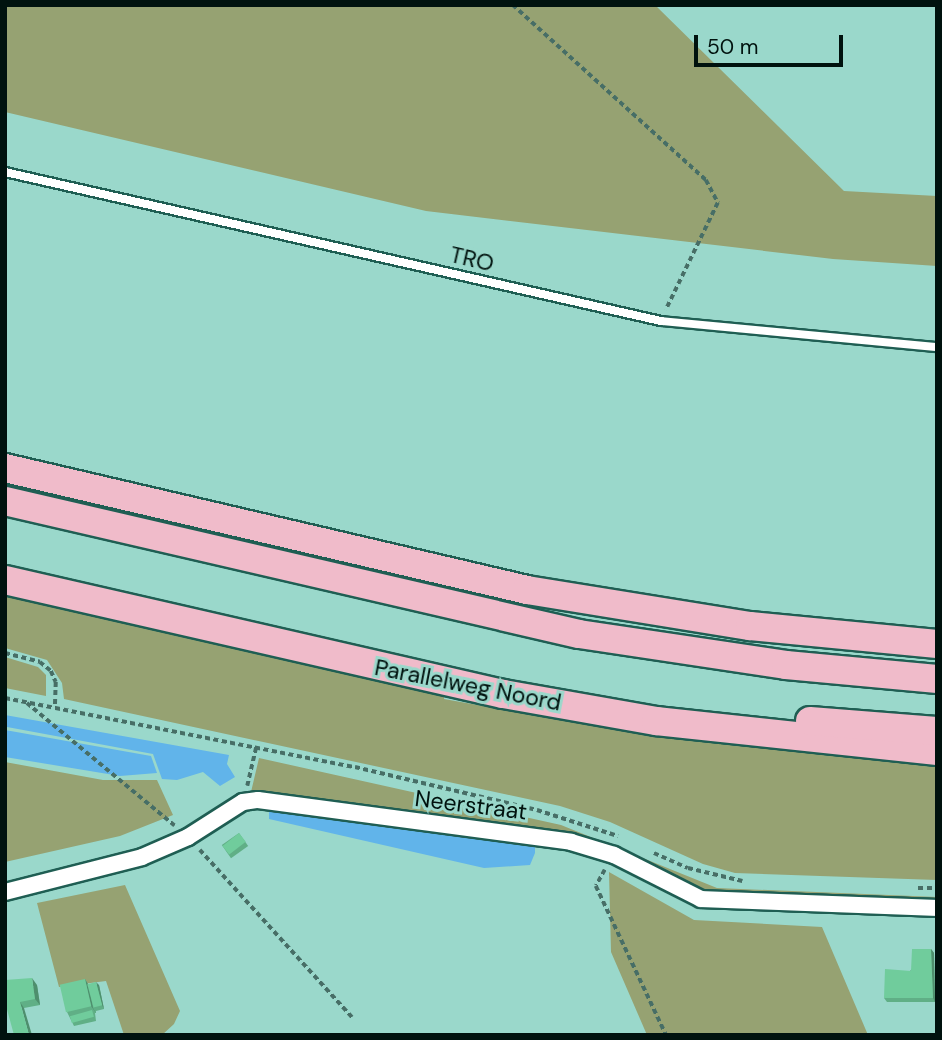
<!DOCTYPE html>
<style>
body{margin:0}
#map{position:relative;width:942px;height:1040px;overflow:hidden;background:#9ad8cb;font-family:"DM Sans",sans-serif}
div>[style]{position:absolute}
.green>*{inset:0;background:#96a272}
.water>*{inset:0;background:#61b4ea}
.path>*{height:3.5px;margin-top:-1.75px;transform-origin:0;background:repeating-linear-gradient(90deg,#476e66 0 5px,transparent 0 8.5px)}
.roads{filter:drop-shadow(2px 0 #1f5e53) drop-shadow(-2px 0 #1f5e53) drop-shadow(0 2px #1f5e53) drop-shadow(0 -2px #1f5e53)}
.lane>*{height:8px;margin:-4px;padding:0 4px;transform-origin:4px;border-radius:4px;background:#fff}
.street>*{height:16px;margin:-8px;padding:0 8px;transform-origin:8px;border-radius:8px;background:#fff}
.highway>*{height:28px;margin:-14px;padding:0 14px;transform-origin:14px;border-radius:14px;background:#f0bbca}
.wall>*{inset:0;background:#60af86;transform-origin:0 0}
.shaded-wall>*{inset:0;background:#4e8f6d}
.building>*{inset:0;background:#70cc9c;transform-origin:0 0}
span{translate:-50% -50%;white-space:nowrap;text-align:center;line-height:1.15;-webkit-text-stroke:6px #9ad8cb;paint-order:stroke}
.street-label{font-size:23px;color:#00120e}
.frame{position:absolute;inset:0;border:7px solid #00120e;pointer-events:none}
.scale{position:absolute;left:694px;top:35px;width:149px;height:32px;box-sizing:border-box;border:4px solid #00120e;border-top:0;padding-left:9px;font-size:21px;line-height:24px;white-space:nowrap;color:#00120e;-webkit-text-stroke:5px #9ad8cb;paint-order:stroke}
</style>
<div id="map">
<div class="green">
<div style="clip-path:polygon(5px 5px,655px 5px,844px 191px,937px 196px,937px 266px,833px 259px,426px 211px,5px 112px)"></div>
<div style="clip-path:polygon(5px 588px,445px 691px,444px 699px,579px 723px,937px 758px,937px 880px,735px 873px,703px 864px,610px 822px,560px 806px,64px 699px,62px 683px,47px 660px,5px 648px)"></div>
<div style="clip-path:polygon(5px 657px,38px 667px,46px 675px,46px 696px,5px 688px)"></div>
<div style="clip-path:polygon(259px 758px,561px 825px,717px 888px,937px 897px,937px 903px,715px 894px,592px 840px,251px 792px)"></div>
<div style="clip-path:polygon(5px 762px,103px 780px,157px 780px,173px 815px,120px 836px,5px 862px)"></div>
<div style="clip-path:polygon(609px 872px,694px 920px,822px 927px,868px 1035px,647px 1035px,611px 952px)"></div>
<div style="clip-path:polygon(125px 885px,180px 1011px,174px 1024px,162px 1035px,124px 1035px,106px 981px,59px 987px,37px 903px)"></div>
</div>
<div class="water">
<div style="clip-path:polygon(5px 715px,229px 755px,227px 764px,235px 777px,220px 786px,203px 772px,177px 780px,162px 779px,153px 754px,7px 727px)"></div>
<div style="clip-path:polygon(5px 730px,151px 756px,157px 773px,120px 776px,5px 757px)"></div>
<div style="clip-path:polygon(269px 810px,535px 846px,535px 853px,530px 865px,484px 868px,269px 819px)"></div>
</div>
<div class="path">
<div style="left:513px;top:5px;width:261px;rotate:42.2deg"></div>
<div style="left:706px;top:180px;width:26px;rotate:62deg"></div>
<div style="left:718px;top:203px;width:119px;rotate:115.9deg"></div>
<div style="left:5px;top:653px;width:36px;rotate:14deg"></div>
<div style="left:40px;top:662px;width:14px;rotate:39deg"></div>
<div style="left:51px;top:671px;width:12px;rotate:66deg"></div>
<div style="left:56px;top:682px;width:25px;rotate:92deg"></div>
<div style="left:5px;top:698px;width:357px;rotate:11.2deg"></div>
<div style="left:355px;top:767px;width:187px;rotate:13.3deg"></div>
<div style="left:537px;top:810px;width:85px;rotate:17.8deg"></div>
<div style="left:27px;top:703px;width:192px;rotate:39.7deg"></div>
<div style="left:247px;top:786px;width:40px;rotate:-77deg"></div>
<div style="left:200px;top:850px;width:226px;rotate:47.7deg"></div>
<div style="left:654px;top:853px;width:37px;rotate:24deg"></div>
<div style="left:688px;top:868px;width:56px;rotate:13.5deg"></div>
<div style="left:605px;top:870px;width:18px;rotate:119deg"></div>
<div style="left:596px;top:886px;width:165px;rotate:64.8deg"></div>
<div style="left:918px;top:888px;width:19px"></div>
</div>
<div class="roads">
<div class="lane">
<div style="left:5px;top:172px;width:673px;rotate:12.8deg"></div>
<div style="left:661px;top:321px;width:277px;rotate:5.4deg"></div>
</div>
<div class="street">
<div style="left:5px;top:892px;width:141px;rotate:-14.3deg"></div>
<div style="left:142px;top:857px;width:50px;rotate:-23.5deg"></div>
<div style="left:188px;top:837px;width:65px;rotate:-32.5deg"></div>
<div style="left:243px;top:802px;width:15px;rotate:-8deg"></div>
<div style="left:258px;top:800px;width:316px;rotate:7.6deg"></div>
<div style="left:571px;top:842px;width:45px;rotate:16.8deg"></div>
<div style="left:614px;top:855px;width:97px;rotate:26.8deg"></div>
<div style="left:701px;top:899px;width:236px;rotate:2.2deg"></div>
</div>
<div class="highway">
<div style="left:5px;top:468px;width:536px;rotate:13.15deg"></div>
<div style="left:527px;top:590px;width:226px;rotate:9.2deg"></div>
<div style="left:750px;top:626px;width:188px;rotate:5.5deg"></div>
<div style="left:5px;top:501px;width:589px;rotate:13.05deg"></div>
<div style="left:579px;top:634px;width:209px;rotate:8.5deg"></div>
<div style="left:786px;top:665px;width:152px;rotate:5.3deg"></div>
<div style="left:5px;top:580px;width:511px;rotate:12.89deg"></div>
<div style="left:503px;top:694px;width:155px;rotate:10deg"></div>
<div style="left:656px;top:721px;width:283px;rotate:6.1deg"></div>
<div style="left:810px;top:721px;width:127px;rotate:4.5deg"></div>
</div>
</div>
<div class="wall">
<div style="left:239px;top:833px;width:16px;height:21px;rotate:55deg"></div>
<div style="clip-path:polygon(931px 949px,934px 953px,935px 1002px,887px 1002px,884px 998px)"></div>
<div style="clip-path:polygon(85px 979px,88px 984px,99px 985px,104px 1009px,96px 1011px,96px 1013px,95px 1013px,96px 1021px,74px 1026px,67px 1012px)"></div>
<div style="clip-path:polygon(37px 985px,40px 1005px,24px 1008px,5px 1002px)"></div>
</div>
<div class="shaded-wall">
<div style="clip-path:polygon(931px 949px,934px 953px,935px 1002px,933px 998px)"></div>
<div style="clip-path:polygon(32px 978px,37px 985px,40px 1005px,35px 999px)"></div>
<div style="clip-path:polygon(85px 979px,89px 986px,93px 1008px,96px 1013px,91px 1006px)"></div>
<div style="clip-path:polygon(96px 982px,99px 985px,104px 1009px,102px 1005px)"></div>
<div style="clip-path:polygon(20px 1002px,24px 1008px,32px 1035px,29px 1035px)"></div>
</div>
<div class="building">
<div style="left:239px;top:833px;width:11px;height:21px;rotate:52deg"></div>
<div style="clip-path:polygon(912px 949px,931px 949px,933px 998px,884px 998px,885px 969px,911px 971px)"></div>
<div style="clip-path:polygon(32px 978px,35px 999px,20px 1002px,29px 1035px,14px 1035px,5px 1002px,5px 980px)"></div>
<div style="left:85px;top:979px;width:28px;height:26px;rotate:77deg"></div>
<div style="left:96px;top:982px;width:24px;height:9px;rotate:75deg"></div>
<div style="left:92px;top:1010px;width:7px;height:23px;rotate:74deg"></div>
</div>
<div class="street-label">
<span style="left:472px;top:259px;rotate:13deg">TRO</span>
<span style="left:468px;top:685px;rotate:11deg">Parallelweg Noord</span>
<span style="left:471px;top:805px;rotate:7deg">Neerstraat</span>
</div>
<div class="frame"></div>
<div class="scale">50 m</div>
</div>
